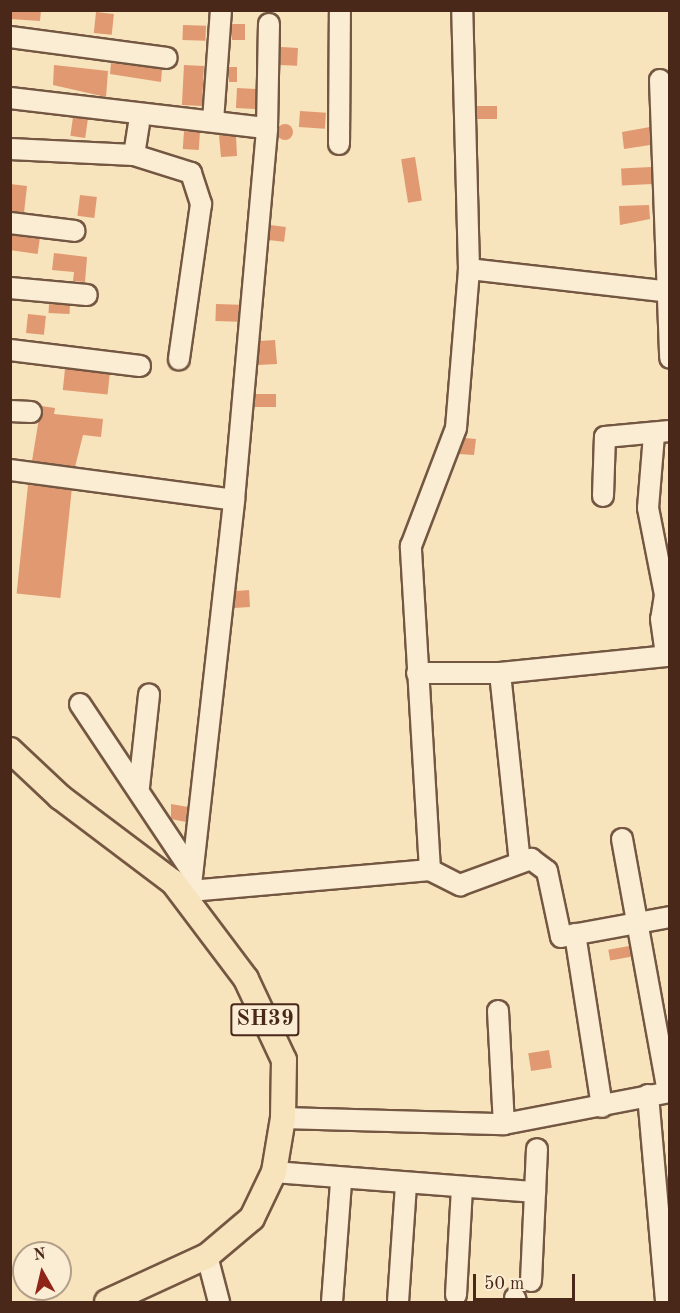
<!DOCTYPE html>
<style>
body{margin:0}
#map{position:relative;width:680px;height:1313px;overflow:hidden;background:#f7e3bc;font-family:"Old Standard TT",serif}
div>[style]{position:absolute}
.building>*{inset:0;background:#e19971;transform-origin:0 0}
.round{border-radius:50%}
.roads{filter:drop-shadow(2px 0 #745742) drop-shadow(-2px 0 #745742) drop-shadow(0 2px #745742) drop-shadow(0 -2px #745742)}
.minor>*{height:20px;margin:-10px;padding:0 10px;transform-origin:10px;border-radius:10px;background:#faedd3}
.major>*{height:24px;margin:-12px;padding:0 12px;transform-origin:12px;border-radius:12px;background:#f7e3bc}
span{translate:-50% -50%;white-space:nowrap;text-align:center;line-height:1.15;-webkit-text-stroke:4.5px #faedd3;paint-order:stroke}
.shield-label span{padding:2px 4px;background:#faedd3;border:2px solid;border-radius:4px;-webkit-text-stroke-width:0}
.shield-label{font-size:22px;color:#492819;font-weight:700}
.frame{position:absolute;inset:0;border:12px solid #492819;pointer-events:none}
.north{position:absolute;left:12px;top:1241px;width:60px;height:60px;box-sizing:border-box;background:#faedd3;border:2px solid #b39e89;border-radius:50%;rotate:352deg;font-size:16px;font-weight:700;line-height:24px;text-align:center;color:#492819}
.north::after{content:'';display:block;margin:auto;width:21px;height:27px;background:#8f2418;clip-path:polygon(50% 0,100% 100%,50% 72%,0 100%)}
.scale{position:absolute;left:473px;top:1274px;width:102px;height:27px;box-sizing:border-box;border:3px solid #492819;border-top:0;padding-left:8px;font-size:18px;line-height:21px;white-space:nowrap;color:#492819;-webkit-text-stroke:4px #faedd3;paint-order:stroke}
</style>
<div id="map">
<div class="building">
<div style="clip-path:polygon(10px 10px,41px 10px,40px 21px,10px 19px)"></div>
<div style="left:96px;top:12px;width:18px;height:21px;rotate:6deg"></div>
<div style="left:232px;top:24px;width:13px;height:16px"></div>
<div style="left:183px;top:25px;width:23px;height:15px;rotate:2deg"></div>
<div style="left:281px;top:47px;width:17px;height:18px;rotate:3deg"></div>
<div style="clip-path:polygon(111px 63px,162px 69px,161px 82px,110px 74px)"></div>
<div style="clip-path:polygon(54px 65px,108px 71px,106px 97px,53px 85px)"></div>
<div style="left:184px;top:65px;width:20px;height:40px;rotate:3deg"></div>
<div style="left:229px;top:67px;width:8px;height:15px"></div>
<div style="left:237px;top:88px;width:19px;height:20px;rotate:3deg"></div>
<div style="left:477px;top:106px;width:20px;height:13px"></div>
<div style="left:300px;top:111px;width:26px;height:16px;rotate:4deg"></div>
<div style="left:73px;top:117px;width:15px;height:19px;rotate:8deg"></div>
<div class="round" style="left:277px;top:124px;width:16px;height:16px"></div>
<div style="clip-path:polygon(650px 127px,650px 145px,624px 149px,622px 132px)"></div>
<div style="left:184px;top:131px;width:16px;height:18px;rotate:4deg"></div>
<div style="clip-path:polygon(219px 135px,236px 136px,237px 156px,221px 157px)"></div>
<div style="left:415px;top:157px;width:44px;height:14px;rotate:81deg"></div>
<div style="left:651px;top:167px;width:17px;height:30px;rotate:87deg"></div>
<div style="clip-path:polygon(10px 184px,27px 186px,24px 213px,10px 211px)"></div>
<div style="left:80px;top:195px;width:17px;height:21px;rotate:7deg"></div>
<div style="clip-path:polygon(649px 205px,650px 219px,620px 225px,619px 206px)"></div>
<div style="left:270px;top:225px;width:16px;height:15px;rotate:7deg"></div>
<div style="left:10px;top:235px;width:30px;height:15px;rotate:8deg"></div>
<div style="clip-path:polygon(54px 253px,87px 257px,85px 282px,73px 281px,74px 272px,52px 270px)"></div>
<div style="left:49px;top:304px;width:21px;height:9px;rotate:3deg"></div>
<div style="left:216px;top:304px;width:23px;height:17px;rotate:2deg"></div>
<div style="left:28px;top:314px;width:18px;height:19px;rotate:6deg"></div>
<div style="clip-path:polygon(275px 340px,277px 364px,258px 365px,260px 341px)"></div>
<div style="left:65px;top:369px;width:45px;height:21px;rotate:6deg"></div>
<div style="left:276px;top:394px;width:13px;height:21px;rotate:90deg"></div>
<div style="clip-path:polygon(41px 406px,55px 408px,54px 414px,103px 419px,101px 437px,83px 435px,75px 467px,32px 461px)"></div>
<div style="clip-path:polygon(465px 438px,476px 439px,474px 455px,459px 454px)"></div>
<div style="left:28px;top:485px;width:44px;height:109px;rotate:6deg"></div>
<div style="clip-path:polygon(249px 590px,250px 607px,234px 608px,236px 591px)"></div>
<div style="clip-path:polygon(171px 804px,188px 807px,186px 822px,171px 819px)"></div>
<div style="left:629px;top:946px;width:11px;height:21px;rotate:80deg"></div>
<div style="left:549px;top:1050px;width:18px;height:21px;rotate:81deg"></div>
</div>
<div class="roads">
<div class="minor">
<div style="left:10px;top:37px;width:158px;rotate:7.6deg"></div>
<div style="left:660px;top:80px;width:278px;rotate:87.9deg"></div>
<div style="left:10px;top:98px;width:259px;rotate:6.7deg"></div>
<div style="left:213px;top:121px;width:111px;rotate:-85.9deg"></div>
<div style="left:339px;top:144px;width:134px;rotate:-89.6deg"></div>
<div style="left:10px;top:149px;width:124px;rotate:2.8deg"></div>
<div style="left:134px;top:155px;width:60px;rotate:17.5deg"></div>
<div style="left:191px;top:173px;width:33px;rotate:72deg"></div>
<div style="left:201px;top:204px;width:157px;rotate:98.1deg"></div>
<div style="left:134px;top:155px;width:31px;rotate:-81deg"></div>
<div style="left:10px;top:223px;width:65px;rotate:7deg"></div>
<div style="left:469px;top:269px;width:202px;rotate:6.5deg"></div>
<div style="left:10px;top:288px;width:77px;rotate:5.2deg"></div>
<div style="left:10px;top:350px;width:131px;rotate:7deg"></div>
<div style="left:10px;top:411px;width:21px;rotate:3deg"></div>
<div style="left:654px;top:435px;width:73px;rotate:94.7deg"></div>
<div style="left:648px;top:508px;width:89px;rotate:78.9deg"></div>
<div style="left:665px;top:595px;width:24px;rotate:99deg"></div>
<div style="left:661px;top:619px;width:37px;rotate:82deg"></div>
<div style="left:10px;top:470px;width:226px;rotate:7.6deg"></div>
<div style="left:603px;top:496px;width:59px;rotate:-88.1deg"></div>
<div style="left:605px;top:437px;width:65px;rotate:-5.3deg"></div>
<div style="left:417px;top:673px;width:83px"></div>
<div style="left:500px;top:673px;width:190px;rotate:84deg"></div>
<div style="left:500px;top:673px;width:167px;rotate:-5.8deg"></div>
<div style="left:666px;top:656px;width:8px;rotate:-60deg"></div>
<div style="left:80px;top:704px;width:202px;rotate:56.3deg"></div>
<div style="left:139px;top:787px;width:93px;rotate:-83.8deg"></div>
<div style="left:622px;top:839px;width:257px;rotate:79.7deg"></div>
<div style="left:430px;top:870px;width:325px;rotate:-93.4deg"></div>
<div style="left:411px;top:546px;width:126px;rotate:-69.1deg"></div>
<div style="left:456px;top:428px;width:160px;rotate:-85.3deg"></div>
<div style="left:469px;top:269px;width:259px;rotate:-91.5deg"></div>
<div style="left:190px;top:891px;width:241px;rotate:-5deg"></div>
<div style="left:430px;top:870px;width:34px;rotate:27deg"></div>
<div style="left:460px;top:885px;width:76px;rotate:-20.1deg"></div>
<div style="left:531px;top:859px;width:20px;rotate:37deg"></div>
<div style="left:547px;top:871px;width:67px;rotate:78deg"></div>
<div style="left:561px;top:937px;width:111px;rotate:-10.4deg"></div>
<div style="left:189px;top:903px;width:406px;rotate:-83.6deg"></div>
<div style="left:234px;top:500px;width:373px;rotate:-84.9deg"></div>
<div style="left:267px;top:128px;width:104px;rotate:-88.9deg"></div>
<div style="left:575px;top:934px;width:175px;rotate:81.1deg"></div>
<div style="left:498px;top:1011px;width:113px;rotate:87deg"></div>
<div style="left:648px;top:1095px;width:208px;rotate:85deg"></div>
<div style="left:283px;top:1118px;width:221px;rotate:1.6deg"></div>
<div style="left:504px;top:1124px;width:169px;rotate:-10.9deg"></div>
<div style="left:274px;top:1172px;width:262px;rotate:4.4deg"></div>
<div style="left:207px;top:1256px;width:48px;rotate:75.4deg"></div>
<div style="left:531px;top:1281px;width:132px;rotate:-87.4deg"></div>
<div style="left:456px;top:1295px;width:107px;rotate:-86.8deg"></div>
<div style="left:515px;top:1298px;width:4px;rotate:76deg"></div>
<div style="left:332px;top:1302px;width:121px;rotate:-85.7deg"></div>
<div style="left:398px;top:1302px;width:117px;rotate:-86.1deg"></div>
</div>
<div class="major">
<div style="left:10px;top:750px;width:69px;rotate:43.2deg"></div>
<div style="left:60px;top:797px;width:141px;rotate:37deg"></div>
<div style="left:173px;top:882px;width:121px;rotate:53deg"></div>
<div style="left:246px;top:979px;width:89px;rotate:64.9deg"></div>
<div style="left:284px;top:1060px;width:58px;rotate:91deg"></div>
<div style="left:283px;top:1118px;width:55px;rotate:99.5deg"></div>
<div style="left:274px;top:1172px;width:51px;rotate:115.6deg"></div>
<div style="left:252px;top:1218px;width:59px;rotate:139.8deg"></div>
<div style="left:207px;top:1256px;width:110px;rotate:155.3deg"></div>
</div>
</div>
<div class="shield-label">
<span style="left:265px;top:1020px">SH39</span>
</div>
<div class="frame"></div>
<div class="north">N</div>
<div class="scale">50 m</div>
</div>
